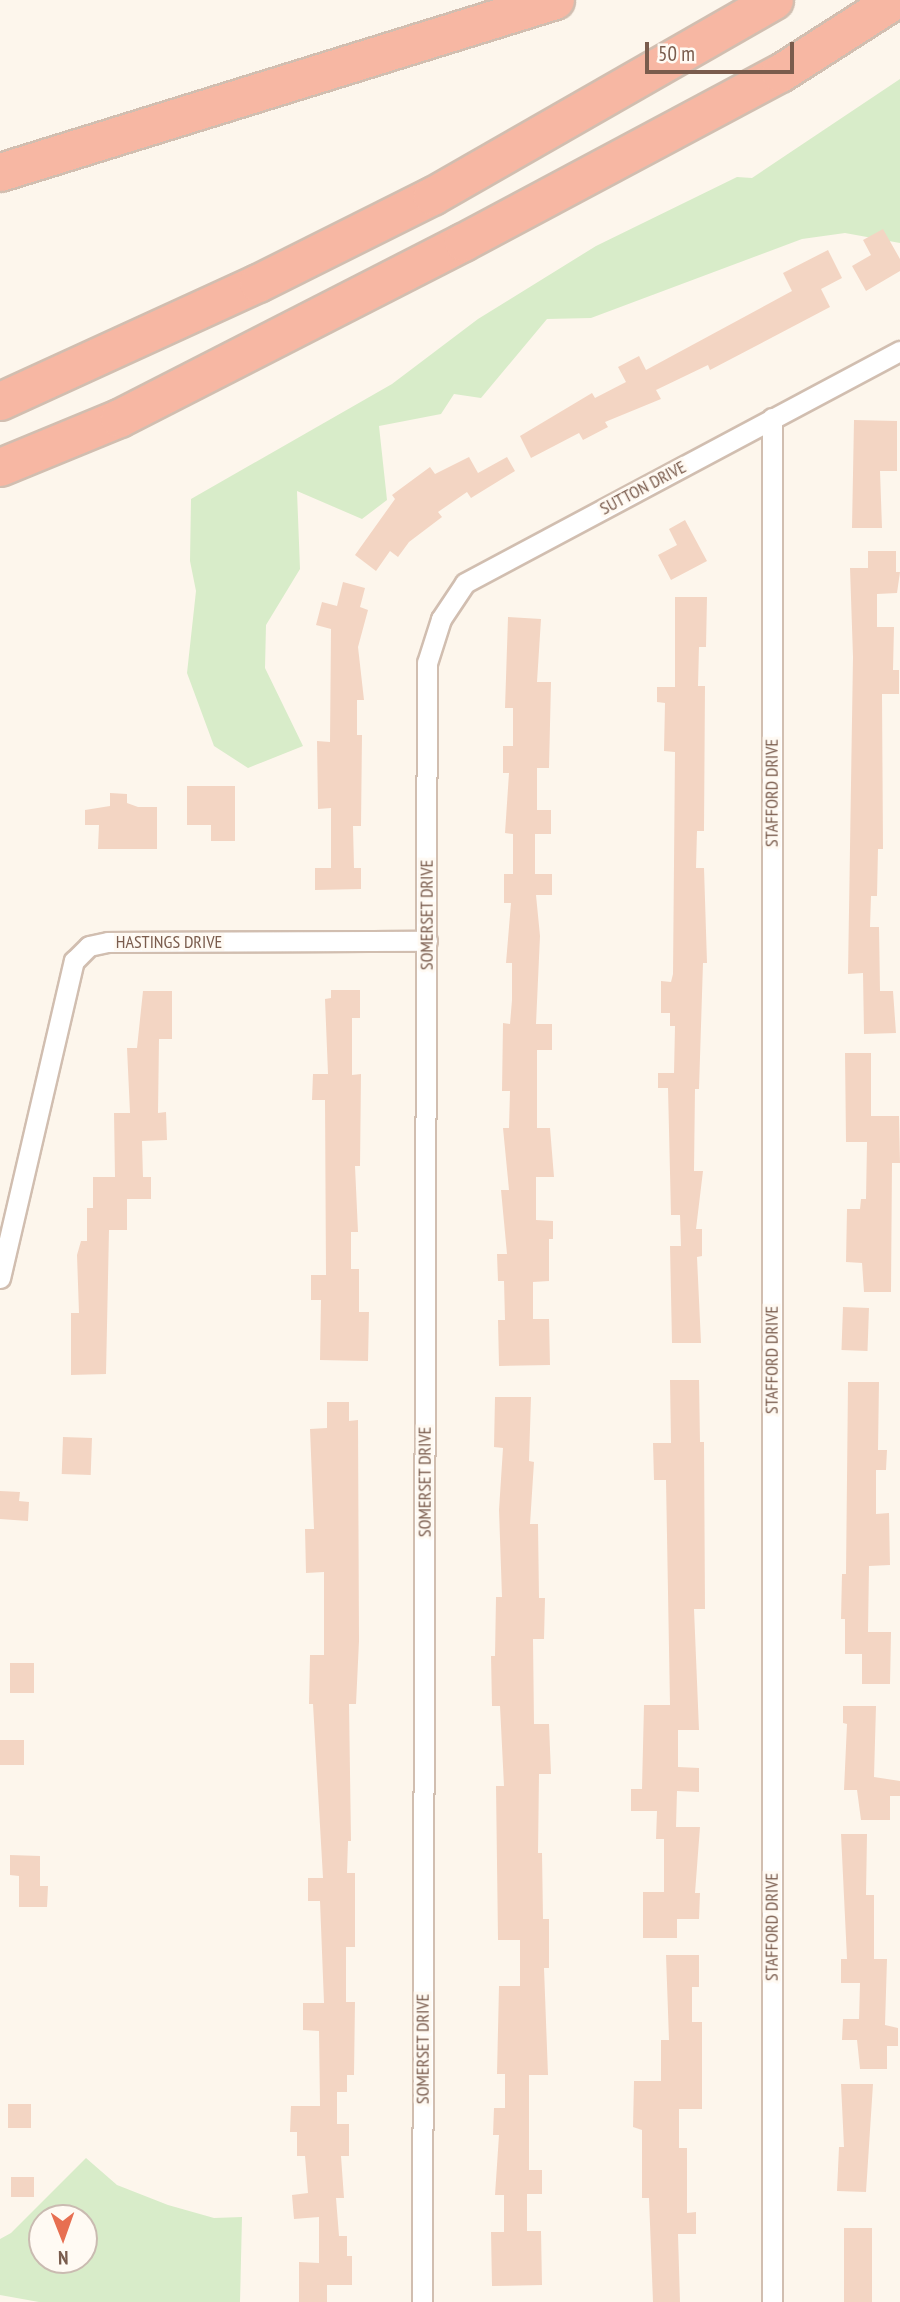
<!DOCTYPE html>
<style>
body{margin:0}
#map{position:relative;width:900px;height:2302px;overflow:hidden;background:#fdf6ec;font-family:"PT Sans Narrow",sans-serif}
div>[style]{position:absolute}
.green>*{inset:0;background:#d8ecc9}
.building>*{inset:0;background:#f3d5c3;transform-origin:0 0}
.roads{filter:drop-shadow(2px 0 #d1beb0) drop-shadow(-2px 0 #d1beb0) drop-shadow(0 2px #d1beb0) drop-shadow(0 -2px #d1beb0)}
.minor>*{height:19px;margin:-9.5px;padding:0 9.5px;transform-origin:9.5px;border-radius:9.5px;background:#fff}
.motorway>*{height:37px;margin:-18.5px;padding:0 18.5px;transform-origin:18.5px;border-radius:18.5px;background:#f7b7a3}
span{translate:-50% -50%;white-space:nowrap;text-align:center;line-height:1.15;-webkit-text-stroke:6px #fffaf3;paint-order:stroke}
.street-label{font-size:18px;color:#7a5c4d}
.north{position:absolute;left:28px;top:2204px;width:70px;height:70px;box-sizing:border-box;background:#fffaf3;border:2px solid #cabbb1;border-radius:50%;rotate:179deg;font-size:19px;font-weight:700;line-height:28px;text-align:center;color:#7a5c4d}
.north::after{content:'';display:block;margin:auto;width:24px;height:32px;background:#e76f51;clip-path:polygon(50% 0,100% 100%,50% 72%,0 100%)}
.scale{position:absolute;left:645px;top:42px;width:149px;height:32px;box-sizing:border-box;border:4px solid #7a5c4d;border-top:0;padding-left:9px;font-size:21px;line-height:24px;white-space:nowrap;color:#7a5c4d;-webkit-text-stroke:5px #fffaf3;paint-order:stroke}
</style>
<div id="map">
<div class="green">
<div style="clip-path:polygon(900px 79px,900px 243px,845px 233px,802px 239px,591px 318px,547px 319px,481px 398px,454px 394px,441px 414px,379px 426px,387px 500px,362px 519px,297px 491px,300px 569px,266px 625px,265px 668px,303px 746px,248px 768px,214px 746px,187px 673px,196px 591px,190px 561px,191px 499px,392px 384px,478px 319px,596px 246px,737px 177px,752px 178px)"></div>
<div style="clip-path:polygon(evenodd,86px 2158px,117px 2185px,168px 2205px,214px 2218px,242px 2217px,240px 2302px,39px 2302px,0 2295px,0 2239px,11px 2233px,86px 2158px,84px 2218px,84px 2260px,42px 2260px,42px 2218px,84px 2218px)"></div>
</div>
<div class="building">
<div style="clip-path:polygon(883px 229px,900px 259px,900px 271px,866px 291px,852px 266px,871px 255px,863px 240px)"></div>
<div style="clip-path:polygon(828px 250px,842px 278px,821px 289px,830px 307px,710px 370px,708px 365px,656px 390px,661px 399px,605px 422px,608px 427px,583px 440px,579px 433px,531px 458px,520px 436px,592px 393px,595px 398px,626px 382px,618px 367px,639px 356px,646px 370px,792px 291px,783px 273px)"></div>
<div style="clip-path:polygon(854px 420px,897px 421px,897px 471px,880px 471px,882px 528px,852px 528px)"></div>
<div style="clip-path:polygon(469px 457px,478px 473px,507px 457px,515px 471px,471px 498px,467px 492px,438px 512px,442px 517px,409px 542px,398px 557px,390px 551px,376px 571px,355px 555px,395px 499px,392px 495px,430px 467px,435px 474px)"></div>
<div style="clip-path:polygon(685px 520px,707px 561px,671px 580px,658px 555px,677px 545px,669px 529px)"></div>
<div style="clip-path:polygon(868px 551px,896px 551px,896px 572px,900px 572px,897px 593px,877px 594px,877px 627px,894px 627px,893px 670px,899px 670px,899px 694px,882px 694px,883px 849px,878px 849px,877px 896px,871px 896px,870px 927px,879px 927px,880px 991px,893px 991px,896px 1033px,864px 1034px,863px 973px,848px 974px,853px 657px,850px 568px,868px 568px)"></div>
<div style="clip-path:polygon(343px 582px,365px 588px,360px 607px,368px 610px,358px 647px,364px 700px,357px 700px,357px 735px,362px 735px,361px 826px,353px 826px,354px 868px,361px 868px,361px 889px,315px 890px,315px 868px,331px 868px,331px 808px,318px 809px,317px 741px,330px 742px,331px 629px,316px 625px,322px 602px,337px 606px)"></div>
<div style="clip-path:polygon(675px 597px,707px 597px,706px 647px,699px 647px,698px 686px,705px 686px,704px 831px,697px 831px,696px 868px,704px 868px,707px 963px,703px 963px,699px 1089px,695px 1089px,694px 1171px,703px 1171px,696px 1229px,702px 1229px,702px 1256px,697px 1257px,701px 1343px,672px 1343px,670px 1246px,681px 1246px,680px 1215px,671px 1215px,668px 1088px,658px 1088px,658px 1073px,674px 1073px,675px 1026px,670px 1026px,670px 1013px,661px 1013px,661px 981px,671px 982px,673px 974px,675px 752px,664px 751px,665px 703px,657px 702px,657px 687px,675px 687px)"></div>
<div style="clip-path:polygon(508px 617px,541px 619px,537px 682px,551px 682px,549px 768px,537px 768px,537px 810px,551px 810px,551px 834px,535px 834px,535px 874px,552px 874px,552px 895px,536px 895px,540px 936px,536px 1024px,552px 1024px,552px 1050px,537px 1050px,537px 1128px,550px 1128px,554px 1177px,536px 1177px,536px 1220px,553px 1221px,553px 1239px,549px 1239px,549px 1281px,533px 1282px,533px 1319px,549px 1319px,550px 1365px,499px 1366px,498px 1320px,505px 1320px,504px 1281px,498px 1281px,497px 1254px,507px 1254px,501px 1190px,509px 1190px,503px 1128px,509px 1128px,510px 1091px,502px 1091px,503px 1023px,510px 1024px,512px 1000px,512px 963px,506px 963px,511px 903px,504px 903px,504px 874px,513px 874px,513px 834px,505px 833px,509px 773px,503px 773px,503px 746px,513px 746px,513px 708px,505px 708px)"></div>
<div style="clip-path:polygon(187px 786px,235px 786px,235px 841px,211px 841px,211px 825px,187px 825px)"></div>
<div style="clip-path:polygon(110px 793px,127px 794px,127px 803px,138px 807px,157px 807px,157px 849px,98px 849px,99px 825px,85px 825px,85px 810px,110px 806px)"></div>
<div style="clip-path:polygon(331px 990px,360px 990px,360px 1018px,352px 1018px,352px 1075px,361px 1074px,360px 1166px,355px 1166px,358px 1232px,351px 1232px,351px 1269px,359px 1269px,359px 1312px,369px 1312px,368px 1361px,320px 1360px,321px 1300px,311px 1300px,311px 1275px,326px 1275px,325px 1100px,312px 1100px,313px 1074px,328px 1074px,325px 999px,331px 998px)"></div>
<div style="clip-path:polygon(143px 991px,172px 991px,172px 1039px,159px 1039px,158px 1113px,166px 1112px,167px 1140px,142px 1141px,143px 1177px,151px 1177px,151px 1199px,127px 1199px,127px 1230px,109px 1230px,106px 1374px,71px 1375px,71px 1313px,79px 1313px,77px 1255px,81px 1241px,87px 1241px,87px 1208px,93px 1208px,93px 1177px,115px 1177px,114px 1113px,130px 1113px,127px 1048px,137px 1048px)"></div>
<div style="clip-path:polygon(845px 1053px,871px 1053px,871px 1116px,899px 1116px,900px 1163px,892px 1163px,891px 1292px,864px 1292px,862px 1263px,846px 1262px,847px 1209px,860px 1209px,861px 1199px,866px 1199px,867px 1142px,846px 1142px)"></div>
<div style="left:843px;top:1307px;width:26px;height:43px;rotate:2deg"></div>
<div style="clip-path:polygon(670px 1380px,699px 1380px,700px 1442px,704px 1442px,705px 1609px,694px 1609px,699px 1730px,678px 1730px,678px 1767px,699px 1768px,699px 1792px,677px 1791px,676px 1827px,700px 1827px,695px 1893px,700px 1893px,699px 1919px,677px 1919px,677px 1938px,643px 1938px,643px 1892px,664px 1892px,664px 1839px,656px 1839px,657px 1811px,631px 1811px,631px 1789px,642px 1789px,644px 1705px,670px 1705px,666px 1480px,654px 1480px,653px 1443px,671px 1443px)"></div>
<div style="clip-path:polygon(848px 1382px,879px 1382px,878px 1450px,887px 1450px,886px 1470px,876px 1470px,876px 1514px,889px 1513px,890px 1565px,869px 1566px,868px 1632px,891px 1632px,890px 1684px,862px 1684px,862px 1654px,845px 1654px,845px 1619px,841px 1619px,842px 1574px,846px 1574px)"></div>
<div style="clip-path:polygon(495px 1397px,531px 1397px,529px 1461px,534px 1462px,530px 1524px,538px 1524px,539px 1598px,545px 1598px,544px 1639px,533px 1639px,534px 1724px,549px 1724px,551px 1774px,539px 1774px,538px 1853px,542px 1853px,543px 1919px,549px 1919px,549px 1968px,544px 1968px,548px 2075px,529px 2075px,529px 2170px,542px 2170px,542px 2194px,527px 2194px,527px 2231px,541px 2231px,542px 2285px,492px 2286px,491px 2232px,504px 2232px,504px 2195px,495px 2195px,499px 2135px,493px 2135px,494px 2108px,505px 2108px,505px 2074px,497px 2074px,499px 1986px,520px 1986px,520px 1940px,498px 1940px,496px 1786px,504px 1786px,500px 1706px,492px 1706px,491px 1656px,495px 1656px,496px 1597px,502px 1597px,499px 1510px,503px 1448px,494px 1447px)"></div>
<div style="clip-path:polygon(327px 1402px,349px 1402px,349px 1421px,358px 1420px,359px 1641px,356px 1704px,349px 1704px,351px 1841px,348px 1841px,347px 1873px,355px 1873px,355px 1947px,346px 1947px,346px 2002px,355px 2002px,354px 2075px,347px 2075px,347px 2092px,337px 2092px,337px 2124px,349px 2124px,349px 2156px,341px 2156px,344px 2198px,336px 2198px,339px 2236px,347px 2236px,347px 2256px,352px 2256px,352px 2285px,327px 2285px,327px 2302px,299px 2302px,299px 2262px,319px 2263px,319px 2217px,294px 2219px,292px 2195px,308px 2193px,305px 2156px,297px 2156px,297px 2132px,290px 2132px,291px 2106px,320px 2106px,319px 2031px,303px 2030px,303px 2003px,324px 2003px,320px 1901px,308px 1901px,308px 1878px,323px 1878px,313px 1704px,309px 1704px,310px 1655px,324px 1655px,324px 1572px,306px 1573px,305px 1529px,314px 1529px,310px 1429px,327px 1428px)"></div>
<div style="left:63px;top:1437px;width:29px;height:37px;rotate:2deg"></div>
<div style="clip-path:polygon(0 1491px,20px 1492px,19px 1501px,29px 1502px,28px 1521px,0 1519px)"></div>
<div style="left:10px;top:1663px;width:24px;height:30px"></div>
<div style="clip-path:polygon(843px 1706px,876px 1706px,874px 1777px,900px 1781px,900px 1796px,890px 1796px,890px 1820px,861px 1820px,857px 1790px,844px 1790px,847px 1724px,843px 1723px)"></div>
<div style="left:0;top:1740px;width:24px;height:25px"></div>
<div style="clip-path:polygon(841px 1834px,867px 1834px,866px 1895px,874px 1895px,874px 1959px,887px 1959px,885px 2025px,898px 2028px,898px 2046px,887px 2046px,887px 2069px,860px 2069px,857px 2040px,842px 2040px,843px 2019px,859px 2019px,860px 1983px,841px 1983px,841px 1959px,847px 1959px)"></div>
<div style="clip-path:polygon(10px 1855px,40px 1856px,40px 1886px,48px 1886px,47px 1907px,19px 1907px,19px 1876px,10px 1875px)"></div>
<div style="clip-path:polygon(666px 1955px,699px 1955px,699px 1987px,692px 1987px,692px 2022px,702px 2022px,702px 2109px,679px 2109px,679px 2148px,687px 2148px,687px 2213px,696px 2212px,696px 2234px,678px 2234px,680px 2302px,653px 2302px,649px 2198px,642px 2198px,642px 2130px,633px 2127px,634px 2081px,661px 2081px,661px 2040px,669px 2040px)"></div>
<div style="clip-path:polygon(841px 2084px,873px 2084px,866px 2192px,837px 2191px,839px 2147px,844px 2147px)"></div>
<div style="left:8px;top:2104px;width:23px;height:24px"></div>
<div style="left:11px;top:2177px;width:23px;height:20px"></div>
<div style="left:844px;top:2228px;width:28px;height:74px"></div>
</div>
<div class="roads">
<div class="minor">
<div style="left:0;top:1278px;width:326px;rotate:-76.9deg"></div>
<div style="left:74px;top:961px;width:21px;rotate:-45deg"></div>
<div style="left:89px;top:946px;width:19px;rotate:-12deg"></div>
<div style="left:108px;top:942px;width:319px;rotate:-0.2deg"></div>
<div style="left:422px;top:2302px;width:1639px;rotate:-89.83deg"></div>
<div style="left:427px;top:663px;width:46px;rotate:-72.3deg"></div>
<div style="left:441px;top:619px;width:43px;rotate:-56.3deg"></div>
<div style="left:465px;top:583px;width:493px;rotate:-28.1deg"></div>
<div style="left:772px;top:2302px;width:1884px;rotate:-90deg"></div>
</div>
<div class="motorway">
<div style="left:0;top:172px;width:581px;rotate:-17.22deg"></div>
<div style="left:0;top:401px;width:284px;rotate:-24.6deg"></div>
<div style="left:258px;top:283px;width:195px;rotate:-26.6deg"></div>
<div style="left:432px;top:196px;width:394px;rotate:-29.8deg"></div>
<div style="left:0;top:467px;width:129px;rotate:-22.4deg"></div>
<div style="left:119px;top:418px;width:386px;rotate:-27.1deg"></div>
<div style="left:463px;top:242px;width:359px;rotate:-28.1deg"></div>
<div style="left:780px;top:73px;width:135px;rotate:-32.6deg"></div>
</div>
</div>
<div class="street-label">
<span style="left:643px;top:488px;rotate:-28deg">SUTTON DRIVE</span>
<span style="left:772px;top:793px;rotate:-90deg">STAFFORD DRIVE</span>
<span style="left:427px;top:915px;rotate:-90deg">SOMERSET DRIVE</span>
<span style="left:169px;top:942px">HASTINGS DRIVE</span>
<span style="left:772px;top:1360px;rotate:-90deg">STAFFORD DRIVE</span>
<span style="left:425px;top:1482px;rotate:-90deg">SOMERSET DRIVE</span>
<span style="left:772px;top:1927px;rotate:-90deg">STAFFORD DRIVE</span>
<span style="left:423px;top:2049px;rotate:-90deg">SOMERSET DRIVE</span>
</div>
<div class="north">N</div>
<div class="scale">50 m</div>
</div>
